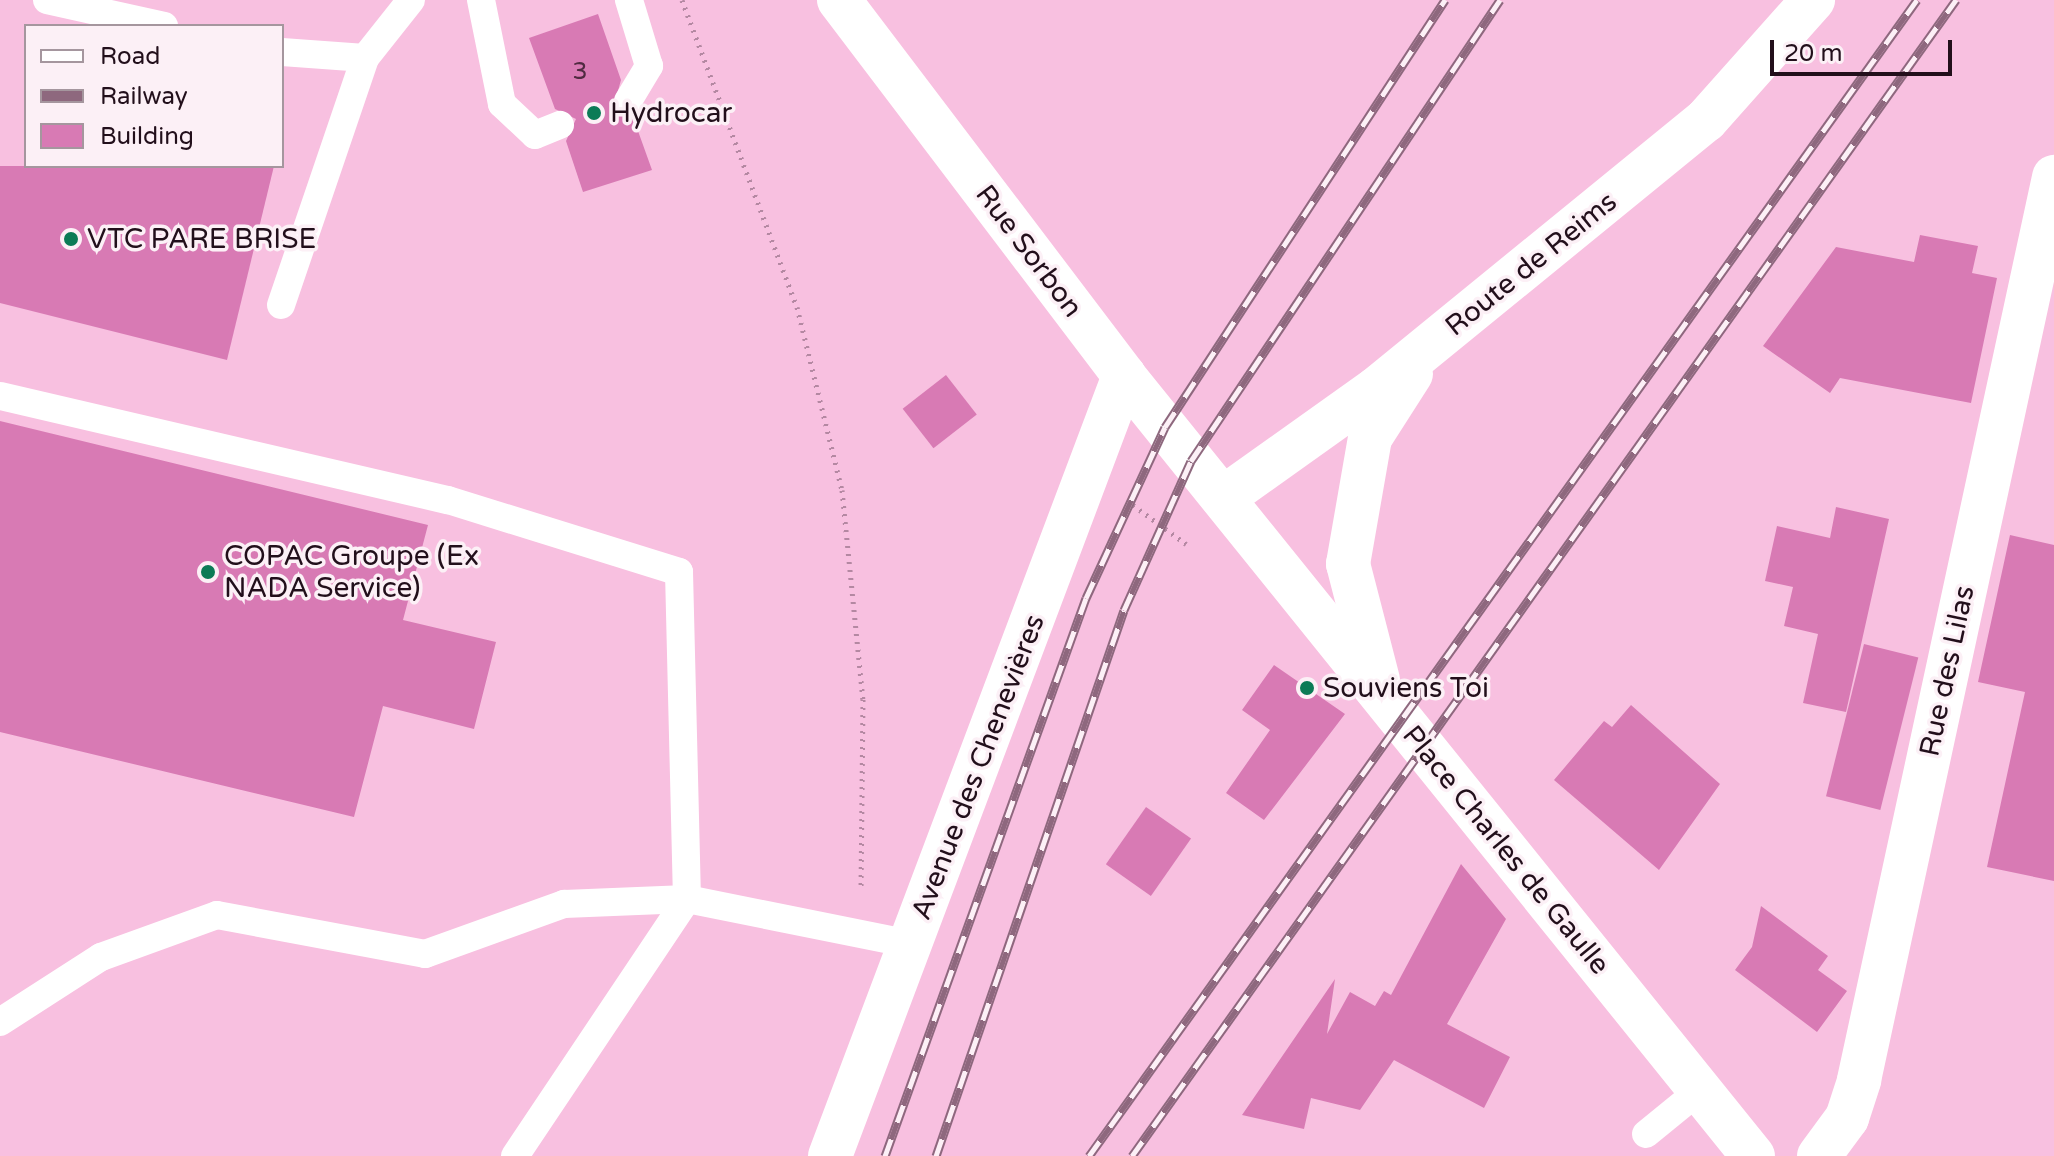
<!DOCTYPE html>
<meta charset="utf-8">
<style>
body{margin:0}
#map{position:relative;width:2054px;height:1156px;overflow:hidden;background:#f8c0e0;font-family:"Varela Round",sans-serif}
div>[style]{position:absolute}
.building>*{inset:0;background:#d87ab4;transform-origin:0 0}
.path>*{height:5px;margin-top:-2.5px;transform-origin:0;background:repeating-linear-gradient(90deg,#b488a2 0 2px,transparent 0 8px)}
.lane>*{height:28px;margin:-14px;padding:0 14px;transform-origin:14px;border-radius:14px;background:#fff}
.street>*{height:44px;margin:-22px;padding:0 22px;transform-origin:22px;border-radius:22px;background:#fff}
.rail>*{height:9px;margin-top:-4.5px;transform-origin:0;background:repeating-linear-gradient(90deg,#fcf0f6 0 18px,#8e687e 0 36px);box-sizing:border-box;border-block:2px solid #8e687e}
.dots>*{width:22px;height:22px;translate:-50% -50%;box-sizing:border-box;border:4px solid #fcf0f6;border-radius:50%}
span{translate:-50% -50%;white-space:nowrap;text-align:center;line-height:1.15;-webkit-text-stroke:7px #fcf0f6;paint-order:stroke}
.number-label{font-size:24px;color:#502a41}
.number-label span{-webkit-text-stroke-width:0}
.poi-label{font-size:28px;color:#220f1b}
.left{translate:0 -50%;text-align:left}
.street-label{font-size:28px;color:#220f1b}
.legend{position:absolute;left:24px;top:24px;width:260px;height:144px;box-sizing:border-box;background:#fcf0f6;border:2px solid #a5969e;margin:0;padding:10px 14px;list-style:none;font-size:24px;color:#220f1b}
.legend li{display:flex;align-items:center;gap:16px;height:40px}
.legend b{width:40px;border:2px solid #a5969e}
.scale{position:absolute;left:1770px;top:40px;width:182px;height:36px;box-sizing:border-box;border:4px solid #220f1b;border-top:0;padding-left:10px;font-size:24px;line-height:28px;white-space:nowrap;color:#220f1b;-webkit-text-stroke:6px #fcf0f6;paint-order:stroke}
</style>
<div id="map">
<div class="building">
<div style="clip-path:polygon(598px 14px,621px 80px,613px 109px,633px 117px,652px 170px,583px 192px,566px 141px,576px 119px,555px 109px,529px 38px)"></div>
<div style="clip-path:polygon(0 166px,274px 166px,227px 360px,0 303px)"></div>
<div style="clip-path:polygon(1920px 235px,1978px 246px,1972px 273px,1997px 278px,1971px 403px,1840px 378px,1830px 393px,1763px 346px,1836px 247px,1914px 262px)"></div>
<div style="left:946px;top:375px;width:50px;height:55px;rotate:52deg"></div>
<div style="clip-path:polygon(0 421px,428px 525px,403px 620px,496px 642px,474px 729px,383px 706px,354px 817px,0 732px)"></div>
<div style="clip-path:polygon(1836px 507px,1889px 519px,1846px 712px,1803px 703px,1818px 634px,1784px 626px,1793px 587px,1765px 581px,1777px 526px,1830px 538px)"></div>
<div style="clip-path:polygon(2010px 535px,2054px 545px,2054px 881px,1987px 867px,2025px 692px,1978px 682px)"></div>
<div style="left:1864px;top:644px;width:56px;height:157px;rotate:14deg"></div>
<div style="clip-path:polygon(1274px 665px,1345px 714px,1264px 820px,1226px 793px,1270px 730px,1242px 710px)"></div>
<div style="clip-path:polygon(1631px 705px,1720px 784px,1659px 870px,1554px 780px,1604px 721px,1612px 727px)"></div>
<div style="left:1146px;top:807px;width:55px;height:70px;rotate:35deg"></div>
<div style="clip-path:polygon(1461px 864px,1506px 919px,1447px 1024px,1510px 1057px,1484px 1108px,1394px 1060px,1360px 1110px,1311px 1098px,1304px 1129px,1242px 1115px,1335px 979px,1327px 1034px,1350px 992px,1375px 1006px,1384px 991px,1391px 995px)"></div>
<div style="clip-path:polygon(1761px 906px,1828px 956px,1818px 970px,1847px 991px,1817px 1032px,1735px 970px,1752px 947px)"></div>
</div>
<div class="path">
<div style="left:682px;top:0;width:328px;rotate:69.5deg"></div>
<div style="left:797px;top:307px;width:188px;rotate:76.2deg"></div>
<div style="left:842px;top:490px;width:210px;rotate:84.3deg"></div>
<div style="left:863px;top:699px;width:190px;rotate:90.6deg"></div>
<div style="left:1133px;top:505px;width:66px;rotate:36.3deg"></div>
</div>
<div class="lane">
<div style="left:47px;top:0;width:120px;rotate:12.5deg"></div>
<div style="left:481px;top:0;width:106px;rotate:78.6deg"></div>
<div style="left:502px;top:104px;width:45px;rotate:43.2deg"></div>
<div style="left:535px;top:135px;width:27px;rotate:-22deg"></div>
<div style="left:282px;top:52px;width:83px;rotate:4.1deg"></div>
<div style="left:365px;top:58px;width:74px;rotate:-51.6deg"></div>
<div style="left:628px;top:101px;width:41px;rotate:-59deg"></div>
<div style="left:649px;top:66px;width:69px;rotate:-106.9deg"></div>
<div style="left:281px;top:305px;width:261px;rotate:-71.2deg"></div>
<div style="left:0;top:396px;width:460px;rotate:13.1deg"></div>
<div style="left:448px;top:500px;width:242px;rotate:17.3deg"></div>
<div style="left:679px;top:572px;width:327px;rotate:88.6deg"></div>
<div style="left:687px;top:899px;width:228px;rotate:11.4deg"></div>
<div style="left:0;top:1022px;width:120px;rotate:-32.8deg"></div>
<div style="left:101px;top:957px;width:123px;rotate:-19.9deg"></div>
<div style="left:217px;top:915px;width:212px;rotate:10.6deg"></div>
<div style="left:425px;top:954px;width:148px;rotate:-19.8deg"></div>
<div style="left:564px;top:904px;width:123px;rotate:-2.3deg"></div>
<div style="left:1646px;top:1134px;width:70px;rotate:-39.2deg"></div>
<div style="left:515px;top:1156px;width:309px;rotate:-56.2deg"></div>
</div>
<div class="street">
<div style="left:839px;top:0;width:472px;rotate:52.8deg"></div>
<div style="left:1124px;top:376px;width:1002px;rotate:51.12deg"></div>
<div style="left:1223px;top:498px;width:188px;rotate:-35.5deg"></div>
<div style="left:1376px;top:389px;width:426px;rotate:-39.2deg"></div>
<div style="left:1706px;top:120px;width:161px;rotate:-48.3deg"></div>
<div style="left:1378px;top:680px;width:120px;rotate:-104.5deg"></div>
<div style="left:1348px;top:564px;width:128px;rotate:-80.1deg"></div>
<div style="left:1370px;top:438px;width:76px;rotate:-57.4deg"></div>
<div style="left:830px;top:1156px;width:834px;rotate:-69.35deg"></div>
<div style="left:1819px;top:1156px;width:47px;rotate:-53.6deg"></div>
<div style="left:1847px;top:1118px;width:40px;rotate:-72deg"></div>
<div style="left:1859px;top:1080px;width:924px;rotate:-77.81deg"></div>
</div>
<div class="rail">
<div style="left:885px;top:1156px;width:593px;rotate:-70.19deg"></div>
<div style="left:1086px;top:598px;width:188px;rotate:-65.2deg"></div>
<div style="left:1165px;top:427px;width:511px;rotate:-56.75deg"></div>
<div style="left:936px;top:1156px;width:577px;rotate:-71deg"></div>
<div style="left:1124px;top:610px;width:163px;rotate:-65.8deg"></div>
<div style="left:1191px;top:461px;width:555px;rotate:-56.17deg"></div>
<div style="left:1089px;top:1156px;width:1422px;rotate:-54.39deg"></div>
<div style="left:1132px;top:1156px;width:1420px;rotate:-54.52deg"></div>
</div>
<div class="dots">
<div style="left:594px;top:113px;background:#0c7b56"></div>
<div style="left:71px;top:239px;background:#0c7b56"></div>
<div style="left:208px;top:572px;background:#0c7b56"></div>
<div style="left:1307px;top:688px;background:#0c7b56"></div>
</div>
<div class="number-label">
<span style="left:580px;top:72px">3</span>
</div>
<div class="poi-label">
<span class="left" style="left:610px;top:113px">Hydrocar</span>
<span class="left" style="left:87px;top:239px">VTC PARE BRISE</span>
<span class="left" style="left:224px;top:572px">COPAC Groupe (Ex<br>NADA Service)</span>
<span class="left" style="left:1323px;top:688px">Souviens Toi</span>
</div>
<div class="street-label">
<span style="left:1029px;top:251px;rotate:53deg">Rue Sorbon</span>
<span style="left:1531px;top:264px;rotate:-39deg">Route de Reims</span>
<span style="left:1947px;top:671px;rotate:-78deg">Rue des Lilas</span>
<span style="left:978px;top:767px;rotate:-69deg">Avenue des Chenevières</span>
<span style="left:1506px;top:850px;rotate:51deg">Place Charles de Gaulle</span>
</div>
<ul class="legend">
<li><b style="height:10px;background:#fff"></b>Road</li>
<li><b style="height:10px;background:#8e687e"></b>Railway</li>
<li><b style="height:22px;background:#d87ab4"></b>Building</li>
</ul>
<div class="scale">20 m</div>
</div>
